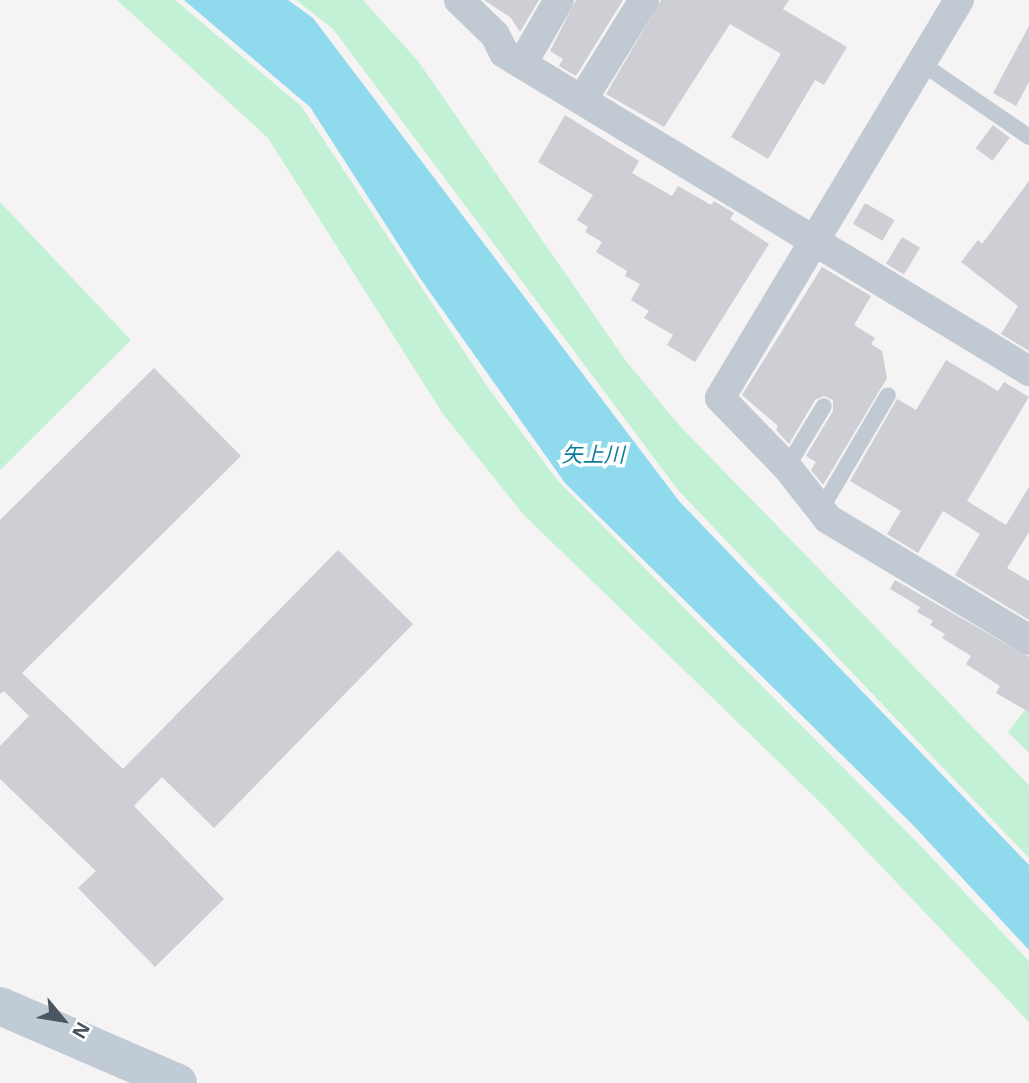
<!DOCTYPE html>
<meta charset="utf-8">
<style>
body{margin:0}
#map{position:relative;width:1029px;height:1083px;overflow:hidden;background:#f5f3f3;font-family:"Open Sans","Noto Sans JP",sans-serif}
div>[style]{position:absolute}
.green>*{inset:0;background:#c3f1d5}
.water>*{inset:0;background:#90daee}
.building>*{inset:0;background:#cdcfd5;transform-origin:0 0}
.service>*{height:16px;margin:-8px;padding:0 8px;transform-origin:8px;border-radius:8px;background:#c1cad2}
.minor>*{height:30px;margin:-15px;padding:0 15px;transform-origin:15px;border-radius:15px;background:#c1cad2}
.secondary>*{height:38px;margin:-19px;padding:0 19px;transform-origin:19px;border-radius:19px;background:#c1cbd6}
span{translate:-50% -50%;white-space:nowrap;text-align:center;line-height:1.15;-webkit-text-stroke:7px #fff;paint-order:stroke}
.water-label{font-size:21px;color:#0c7c9b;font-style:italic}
.north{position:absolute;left:28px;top:985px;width:70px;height:70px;-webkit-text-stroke:5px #fff;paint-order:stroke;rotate:120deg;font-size:19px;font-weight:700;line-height:28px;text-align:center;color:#4a5661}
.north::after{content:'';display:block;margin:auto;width:24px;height:32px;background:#4a5661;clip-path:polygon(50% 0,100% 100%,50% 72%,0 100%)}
</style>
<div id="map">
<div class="green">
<div style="clip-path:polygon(117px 0,175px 0,301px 106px,489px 389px,558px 481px,915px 840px,1029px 961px,1029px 1022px,824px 806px,523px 514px,443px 414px,268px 138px)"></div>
<div style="clip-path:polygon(296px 0,363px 0,418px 61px,626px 361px,679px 425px,1029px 785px,1029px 858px,678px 490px,333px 29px)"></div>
<div style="clip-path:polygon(0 202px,131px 340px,0 470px)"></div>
<div style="clip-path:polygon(1029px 705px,1029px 753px,1008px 732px)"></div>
</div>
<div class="water">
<div style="clip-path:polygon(184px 0,288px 0,313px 18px,679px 501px,1029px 865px,1029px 950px,913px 825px,565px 483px,422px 281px,310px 107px)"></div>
</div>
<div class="building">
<div style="clip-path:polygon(484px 0,539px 0,520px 32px,511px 18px)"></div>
<div style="clip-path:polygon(576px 0,623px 0,576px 76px,559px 66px,563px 59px,550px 51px)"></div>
<div style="clip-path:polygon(661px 0,789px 0,783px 9px,847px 47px,824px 85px,815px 80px,768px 159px,731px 137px,781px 54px,730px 24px,664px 127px,606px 94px)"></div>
<div style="clip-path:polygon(1029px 26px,1029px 82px,1016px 106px,993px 93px)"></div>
<div style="clip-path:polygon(565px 115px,639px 161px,632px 173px,672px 196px,678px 186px,711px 205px,714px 201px,734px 213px,730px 219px,769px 244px,695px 362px,667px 345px,673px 335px,644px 318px,649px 311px,631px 300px,640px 284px,625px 276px,627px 271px,596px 252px,602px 242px,585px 232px,588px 227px,577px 220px,593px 195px,538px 162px)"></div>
<div style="left:993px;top:125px;width:21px;height:29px;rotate:37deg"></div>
<div style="clip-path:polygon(1029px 181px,1029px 351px,1001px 334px,1018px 306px,961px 262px,978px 240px,982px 244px)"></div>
<div style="left:865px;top:203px;width:34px;height:24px;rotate:30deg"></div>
<div style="left:902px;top:237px;width:21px;height:31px;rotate:31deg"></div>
<div style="clip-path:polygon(822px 267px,871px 296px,854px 325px,875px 338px,871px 344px,882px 351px,887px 378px,823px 485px,811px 470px,816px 462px,806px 456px,833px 411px,833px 400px,824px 396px,815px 400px,789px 444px,776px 430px,778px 426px,742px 395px)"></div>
<div style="clip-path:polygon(946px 360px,998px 391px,1004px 382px,1029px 397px,967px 501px,1006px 525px,1029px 487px,1029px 532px,1007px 568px,1029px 581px,1029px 620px,955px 575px,980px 534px,943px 511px,918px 553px,887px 534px,901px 511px,850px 481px,897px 399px,916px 410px)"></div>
<div style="clip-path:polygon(154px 368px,241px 456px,22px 673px,123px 769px,338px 550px,413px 624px,214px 828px,162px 777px,134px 806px,224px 899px,155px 967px,78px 888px,96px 871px,0 779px,0 746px,29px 716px,4px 691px,0 694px,0 520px)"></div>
<div style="clip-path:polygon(895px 580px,1029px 657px,1029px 712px,996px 693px,1000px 686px,966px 664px,971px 656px,942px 638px,945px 634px,930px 625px,933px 621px,917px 612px,920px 607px,890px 589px)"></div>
</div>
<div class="service">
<div style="left:921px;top:63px;width:131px;rotate:34.4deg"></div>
<div style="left:787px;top:467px;width:71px;rotate:-58.8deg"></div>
<div style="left:820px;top:511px;width:134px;rotate:-59.6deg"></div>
</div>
<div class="minor">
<div style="left:459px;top:0;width:50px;rotate:44.2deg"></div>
<div style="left:495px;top:35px;width:20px;rotate:63deg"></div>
<div style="left:504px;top:53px;width:614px;rotate:31.2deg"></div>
<div style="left:959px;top:0;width:464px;rotate:121deg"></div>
<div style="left:720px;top:398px;width:96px;rotate:45.8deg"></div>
<div style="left:787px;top:467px;width:66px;rotate:51.7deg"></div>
<div style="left:828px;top:519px;width:235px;rotate:31deg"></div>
<div style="left:522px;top:64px;width:74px;rotate:-60deg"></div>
<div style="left:582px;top:100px;width:118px;rotate:-58.2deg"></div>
</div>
<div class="secondary">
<div style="left:0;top:1006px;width:194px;rotate:23.4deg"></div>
</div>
<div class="water-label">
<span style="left:593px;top:454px">矢上川</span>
</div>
<div class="north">N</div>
</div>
